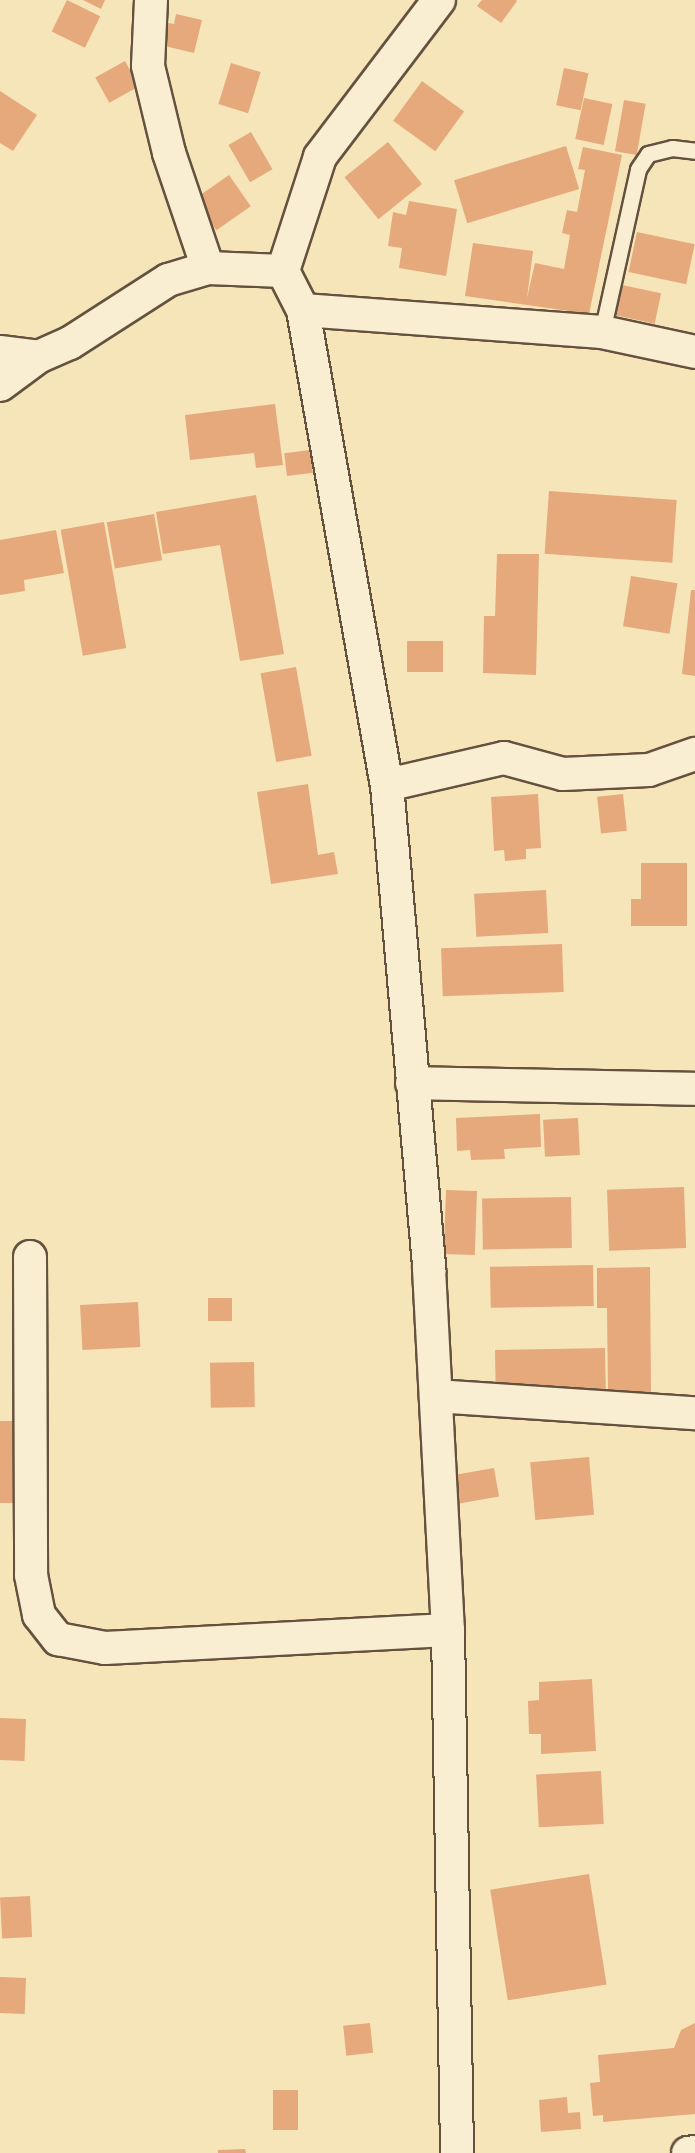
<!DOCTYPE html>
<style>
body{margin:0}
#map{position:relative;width:695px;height:2153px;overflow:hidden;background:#f7e5ba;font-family:"Old Standard TT",serif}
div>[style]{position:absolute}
.building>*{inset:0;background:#e5a97c;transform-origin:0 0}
.roads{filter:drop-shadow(2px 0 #64523f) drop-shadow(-2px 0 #64523f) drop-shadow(0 2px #64523f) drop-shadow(0 -2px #64523f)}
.lane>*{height:15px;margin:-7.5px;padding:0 7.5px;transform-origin:7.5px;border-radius:7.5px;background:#faeed2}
.street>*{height:32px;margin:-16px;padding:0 16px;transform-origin:16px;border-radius:16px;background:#faeed2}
span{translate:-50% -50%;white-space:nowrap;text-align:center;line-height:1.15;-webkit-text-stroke:4.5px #faeed2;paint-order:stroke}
</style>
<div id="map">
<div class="building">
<div style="left:67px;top:0;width:37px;height:35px;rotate:26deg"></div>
<div style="clip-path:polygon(83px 0,105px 0,101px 9px)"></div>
<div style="clip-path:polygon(482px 0,516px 0,517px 1px,501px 23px,477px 6px)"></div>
<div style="clip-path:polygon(176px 14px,202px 20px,194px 53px,152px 43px,157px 21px,174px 24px)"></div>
<div style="left:125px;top:61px;width:29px;height:34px;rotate:61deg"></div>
<div style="left:231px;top:63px;width:31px;height:43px;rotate:17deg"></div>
<div style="left:564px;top:68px;width:25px;height:38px;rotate:12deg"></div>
<div style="left:422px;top:81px;width:52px;height:49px;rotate:36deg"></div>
<div style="clip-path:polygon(0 91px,37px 115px,13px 151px,0 143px)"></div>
<div style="left:584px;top:98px;width:29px;height:42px;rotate:12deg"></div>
<div style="left:624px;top:100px;width:22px;height:52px;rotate:10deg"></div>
<div style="left:251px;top:132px;width:43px;height:26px;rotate:60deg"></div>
<div style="left:388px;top:142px;width:54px;height:56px;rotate:51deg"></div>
<div style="left:566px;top:146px;width:45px;height:117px;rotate:73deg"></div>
<div style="clip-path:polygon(583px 147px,622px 155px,589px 314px,465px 296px,473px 243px,533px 251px,527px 298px,535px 263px,564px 269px,570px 235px,562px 233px,567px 210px,577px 212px,585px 170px,578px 169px)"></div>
<div style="left:229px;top:175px;width:38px;height:42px;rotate:55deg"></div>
<div style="clip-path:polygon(409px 201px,457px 209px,446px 276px,399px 268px,402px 248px,388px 246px,393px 212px,406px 215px)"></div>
<div style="left:637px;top:232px;width:59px;height:41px;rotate:12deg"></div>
<div style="left:622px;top:285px;width:40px;height:31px;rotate:12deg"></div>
<div style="clip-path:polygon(275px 404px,283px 465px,256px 468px,254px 453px,190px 460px,185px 415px)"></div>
<div style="left:310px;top:450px;width:23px;height:26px;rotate:83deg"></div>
<div style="left:549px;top:491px;width:128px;height:63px;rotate:4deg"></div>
<div style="clip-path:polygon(256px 495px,284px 654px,240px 661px,220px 545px,163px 554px,156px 512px)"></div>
<div style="left:154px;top:514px;width:47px;height:48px;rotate:80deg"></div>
<div style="left:104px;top:522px;width:128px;height:44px;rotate:80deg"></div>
<div style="clip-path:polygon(56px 530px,64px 573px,24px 580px,25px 591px,0 595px,0 540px)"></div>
<div style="clip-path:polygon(497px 554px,539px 554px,536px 675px,483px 673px,484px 616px,495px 616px)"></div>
<div style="left:631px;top:576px;width:47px;height:51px;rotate:9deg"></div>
<div style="clip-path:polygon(691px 590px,695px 590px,695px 676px,682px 674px)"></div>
<div style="left:407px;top:641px;width:36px;height:31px"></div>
<div style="left:296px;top:667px;width:90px;height:36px;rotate:80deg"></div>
<div style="clip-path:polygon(308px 784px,318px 855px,334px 852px,338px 874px,271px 884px,257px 792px)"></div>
<div style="clip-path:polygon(538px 794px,541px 848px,526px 849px,526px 859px,505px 861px,504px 850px,494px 851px,491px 797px)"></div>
<div style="left:623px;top:794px;width:37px;height:26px;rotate:84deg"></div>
<div style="clip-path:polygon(641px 863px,687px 863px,687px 926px,631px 926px,631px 899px,641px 899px)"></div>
<div style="left:546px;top:890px;width:43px;height:72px;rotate:87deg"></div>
<div style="left:562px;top:944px;width:48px;height:121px;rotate:88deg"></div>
<div style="clip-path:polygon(540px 1114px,541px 1147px,504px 1149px,505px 1159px,471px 1160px,470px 1150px,457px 1151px,456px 1118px)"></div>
<div style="left:578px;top:1118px;width:37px;height:35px;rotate:87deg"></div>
<div style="left:684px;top:1187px;width:61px;height:77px;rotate:88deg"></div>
<div style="left:477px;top:1191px;width:64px;height:31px;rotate:92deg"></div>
<div style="left:571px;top:1197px;width:51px;height:89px;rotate:89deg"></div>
<div style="left:593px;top:1265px;width:41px;height:103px;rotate:89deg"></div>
<div style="clip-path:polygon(650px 1267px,651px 1392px,608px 1392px,607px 1308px,597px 1308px,597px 1268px)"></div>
<div style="left:208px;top:1298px;width:24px;height:23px"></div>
<div style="left:138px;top:1302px;width:45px;height:58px;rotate:87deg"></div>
<div style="left:605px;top:1348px;width:42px;height:110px;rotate:89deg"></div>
<div style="left:254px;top:1362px;width:45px;height:44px;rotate:89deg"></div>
<div style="left:0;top:1421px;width:16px;height:82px"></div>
<div style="left:589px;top:1457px;width:58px;height:59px;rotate:85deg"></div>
<div style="left:494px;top:1468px;width:29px;height:42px;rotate:80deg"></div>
<div style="clip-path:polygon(592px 1679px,596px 1751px,541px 1754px,541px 1734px,529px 1734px,528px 1701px,539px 1700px,539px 1682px)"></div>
<div style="left:0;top:1718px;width:26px;height:42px;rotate:2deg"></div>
<div style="left:601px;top:1771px;width:53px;height:65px;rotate:87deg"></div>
<div style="left:589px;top:1874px;width:112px;height:100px;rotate:81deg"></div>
<div style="left:30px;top:1896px;width:41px;height:30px;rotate:87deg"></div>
<div style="left:0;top:1977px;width:26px;height:36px;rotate:2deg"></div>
<div style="left:370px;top:2023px;width:30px;height:27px;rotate:84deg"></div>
<div style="clip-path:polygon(695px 2023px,695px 2114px,603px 2122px,603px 2115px,593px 2116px,590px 2083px,600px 2082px,598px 2055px,674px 2048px,681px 2030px)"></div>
<div style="left:273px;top:2090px;width:25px;height:40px"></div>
<div style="clip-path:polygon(567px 2097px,568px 2113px,580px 2112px,581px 2129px,541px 2132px,539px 2100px)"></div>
<div style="clip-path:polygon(245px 2149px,246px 2153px,218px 2153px,218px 2150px)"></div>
</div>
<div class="roads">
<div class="lane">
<div style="left:602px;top:332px;width:167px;rotate:-77.5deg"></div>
<div style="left:638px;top:169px;width:18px;rotate:-56deg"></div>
<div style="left:648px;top:154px;width:25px;rotate:-14deg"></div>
<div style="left:672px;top:148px;width:23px;rotate:7deg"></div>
</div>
<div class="street">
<div style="left:151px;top:0;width:66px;rotate:92.6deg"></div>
<div style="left:148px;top:66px;width:89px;rotate:76.4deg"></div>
<div style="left:169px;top:153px;width:121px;rotate:71.3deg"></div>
<div style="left:439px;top:0;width:197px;rotate:127.2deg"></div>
<div style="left:320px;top:157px;width:120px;rotate:108deg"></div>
<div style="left:283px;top:271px;width:44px;rotate:62.9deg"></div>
<div style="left:303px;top:310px;width:482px;rotate:80deg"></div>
<div style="left:387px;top:785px;width:486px;rotate:85deg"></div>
<div style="left:429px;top:1269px;width:361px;rotate:87deg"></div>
<div style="left:448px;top:1630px;width:523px;rotate:89.01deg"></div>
<div style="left:303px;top:310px;width:300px;rotate:4.2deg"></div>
<div style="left:602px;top:332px;width:95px;rotate:12.1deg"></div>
<div style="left:0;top:352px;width:38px;rotate:7deg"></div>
<div style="left:38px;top:357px;width:35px;rotate:-24deg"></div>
<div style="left:70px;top:343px;width:117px;rotate:-32.7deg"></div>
<div style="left:168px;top:280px;width:42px;rotate:-16.7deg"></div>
<div style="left:208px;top:268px;width:75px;rotate:2.3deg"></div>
<div style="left:0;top:385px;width:47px;rotate:-36.4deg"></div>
<div style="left:387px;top:785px;width:120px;rotate:-13deg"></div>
<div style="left:504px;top:758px;width:61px;rotate:15.2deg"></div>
<div style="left:563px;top:774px;width:86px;rotate:-2.7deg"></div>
<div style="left:649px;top:770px;width:49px;rotate:-19.2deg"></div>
<div style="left:412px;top:1083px;width:283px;rotate:1.2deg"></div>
<div style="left:30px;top:1257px;width:318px;rotate:89.8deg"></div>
<div style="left:31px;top:1575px;width:41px;rotate:78.7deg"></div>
<div style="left:39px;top:1615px;width:31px;rotate:52deg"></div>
<div style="left:58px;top:1639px;width:48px;rotate:10.8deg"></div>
<div style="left:105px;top:1648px;width:343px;rotate:-3deg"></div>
<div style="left:436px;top:1396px;width:260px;rotate:3.8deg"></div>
<div style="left:688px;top:2153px;width:7px;rotate:-8deg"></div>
</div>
</div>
</div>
